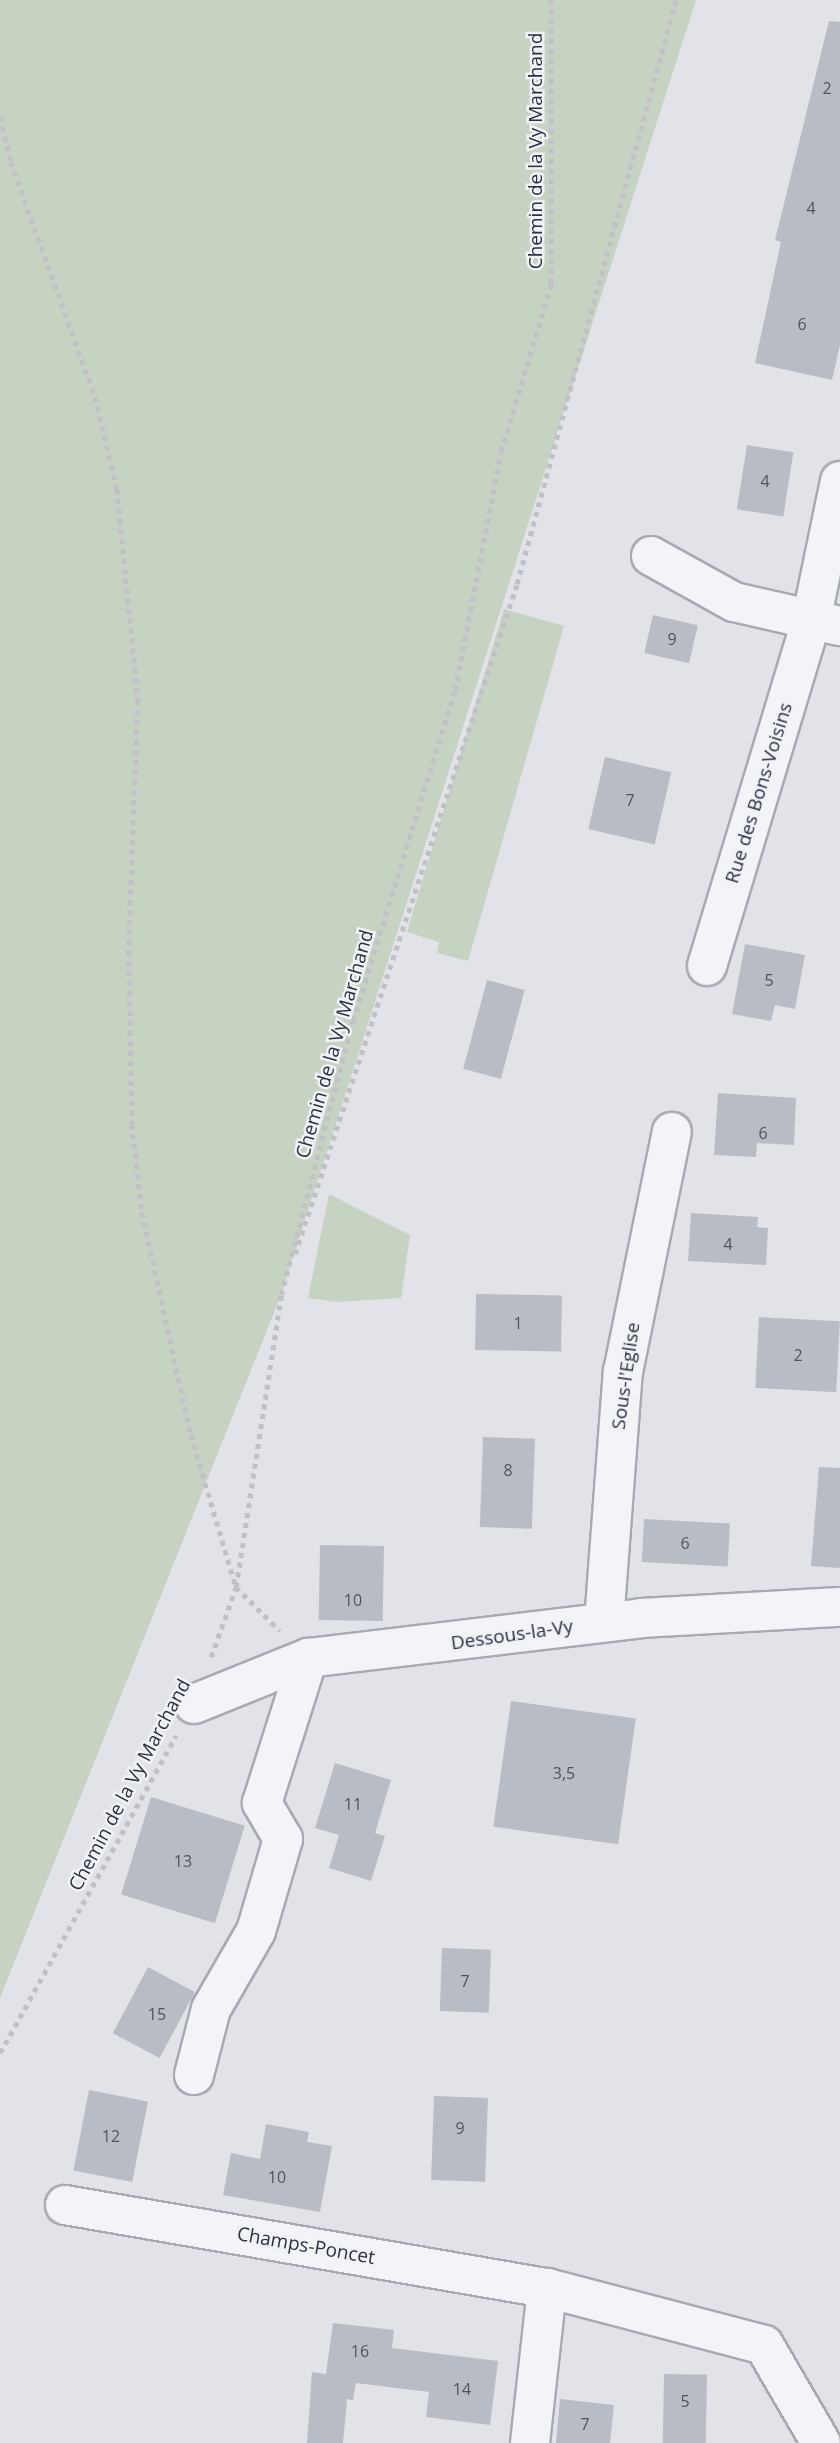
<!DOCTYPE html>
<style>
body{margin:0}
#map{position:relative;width:840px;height:2443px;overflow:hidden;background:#e1e3e8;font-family:"Open Sans",sans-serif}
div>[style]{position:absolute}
.green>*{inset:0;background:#c6d2c2}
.building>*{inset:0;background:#b8bdc5;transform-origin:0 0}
.path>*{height:4.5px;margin-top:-2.25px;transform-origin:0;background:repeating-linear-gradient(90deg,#bfc1c7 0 5px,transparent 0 10px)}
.roads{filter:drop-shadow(2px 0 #a6aab2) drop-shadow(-2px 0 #a6aab2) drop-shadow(0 2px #a6aab2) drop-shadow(0 -2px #a6aab2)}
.minor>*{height:38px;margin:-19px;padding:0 19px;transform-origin:19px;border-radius:19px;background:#f3f4f7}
span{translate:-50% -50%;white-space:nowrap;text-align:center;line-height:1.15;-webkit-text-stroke:5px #f0f2f6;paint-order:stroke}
.number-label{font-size:16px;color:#4e5460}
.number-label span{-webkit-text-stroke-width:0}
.street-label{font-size:19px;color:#2a313f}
</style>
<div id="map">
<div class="green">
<div style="clip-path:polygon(0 0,696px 0,281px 1295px,0 1998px)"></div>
<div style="clip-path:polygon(504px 609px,564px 626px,468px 961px,437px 953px,439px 942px,407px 932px)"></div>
<div style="clip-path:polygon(329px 1194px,410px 1235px,401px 1298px,336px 1302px,308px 1298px)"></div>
</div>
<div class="building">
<div style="clip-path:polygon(829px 21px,840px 22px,840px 345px,832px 380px,755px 363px,781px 242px,775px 240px)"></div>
<div style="left:747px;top:445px;width:47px;height:65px;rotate:9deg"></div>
<div style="left:653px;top:615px;width:46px;height:39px;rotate:13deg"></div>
<div style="left:605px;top:757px;width:68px;height:74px;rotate:13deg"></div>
<div style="clip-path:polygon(745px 944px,805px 955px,795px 1009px,775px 1005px,771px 1021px,732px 1014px)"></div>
<div style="left:487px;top:980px;width:39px;height:92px;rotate:15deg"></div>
<div style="clip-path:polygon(718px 1093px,796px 1098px,794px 1145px,757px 1143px,756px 1157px,714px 1155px)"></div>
<div style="clip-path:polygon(691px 1213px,758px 1217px,757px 1227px,768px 1228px,766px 1265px,688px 1261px)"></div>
<div style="left:476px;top:1294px;width:86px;height:56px;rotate:1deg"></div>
<div style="left:759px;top:1317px;width:81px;height:71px;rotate:3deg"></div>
<div style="left:483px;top:1437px;width:52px;height:90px;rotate:2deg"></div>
<div style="clip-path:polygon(819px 1467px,840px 1468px,840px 1568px,811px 1566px)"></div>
<div style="left:644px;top:1519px;width:86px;height:43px;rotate:3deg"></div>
<div style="left:320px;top:1545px;width:64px;height:75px;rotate:1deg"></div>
<div style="left:511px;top:1701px;width:126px;height:127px;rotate:8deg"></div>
<div style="clip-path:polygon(335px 1763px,391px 1780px,375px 1833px,385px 1836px,371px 1881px,329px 1868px,339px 1835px,315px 1828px)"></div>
<div style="left:151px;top:1797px;width:98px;height:102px;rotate:17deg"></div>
<div style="left:442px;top:1948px;width:49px;height:63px;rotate:2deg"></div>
<div style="left:148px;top:1967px;width:53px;height:75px;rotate:28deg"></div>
<div style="left:89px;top:2090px;width:60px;height:82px;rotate:11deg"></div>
<div style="left:434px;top:2096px;width:54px;height:84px;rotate:2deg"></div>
<div style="clip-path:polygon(266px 2124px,309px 2132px,307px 2142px,332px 2146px,320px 2212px,223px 2195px,231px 2153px,260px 2159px)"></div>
<div style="clip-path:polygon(333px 2323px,394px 2330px,392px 2348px,498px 2361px,490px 2425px,426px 2417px,429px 2392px,356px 2383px,353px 2400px,347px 2399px,343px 2443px,307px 2443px,312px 2372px,326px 2374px)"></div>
<div style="left:664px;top:2374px;width:43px;height:69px;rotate:1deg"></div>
<div style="clip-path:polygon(560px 2399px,614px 2405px,610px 2443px,556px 2443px)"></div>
</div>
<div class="path">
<div style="left:0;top:117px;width:46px;rotate:76.3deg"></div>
<div style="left:11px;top:162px;width:250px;rotate:70.3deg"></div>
<div style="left:95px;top:397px;width:95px;rotate:76.6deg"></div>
<div style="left:117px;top:489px;width:212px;rotate:84.3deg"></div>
<div style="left:138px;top:700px;width:251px;rotate:92.1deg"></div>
<div style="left:129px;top:951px;width:173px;rotate:89deg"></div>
<div style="left:132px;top:1124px;width:89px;rotate:83.5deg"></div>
<div style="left:142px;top:1212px;width:228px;rotate:77.6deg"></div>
<div style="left:191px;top:1435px;width:159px;rotate:73.5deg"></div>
<div style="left:236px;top:1587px;width:62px;rotate:45deg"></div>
<div style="left:295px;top:1254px;width:706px;rotate:-71.67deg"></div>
<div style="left:517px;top:584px;width:605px;rotate:-74.77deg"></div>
<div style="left:211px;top:1657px;width:74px;rotate:-70.3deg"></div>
<div style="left:236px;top:1587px;width:295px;rotate:-81.2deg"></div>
<div style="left:281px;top:1295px;width:283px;rotate:-75.3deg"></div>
<div style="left:353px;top:1021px;width:346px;rotate:-72.9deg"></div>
<div style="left:455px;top:690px;width:242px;rotate:-79.1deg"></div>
<div style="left:501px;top:452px;width:175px;rotate:-73.4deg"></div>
<div style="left:551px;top:284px;width:284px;rotate:-90deg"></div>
<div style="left:0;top:2053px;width:363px;rotate:-61deg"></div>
</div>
<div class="roads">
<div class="minor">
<div style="left:651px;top:556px;width:95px;rotate:29deg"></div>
<div style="left:734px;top:602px;width:109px;rotate:12.8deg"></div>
<div style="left:707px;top:966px;width:360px;rotate:-73.2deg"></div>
<div style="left:811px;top:621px;width:143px;rotate:-78.3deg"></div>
<div style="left:604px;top:1622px;width:251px;rotate:-85.7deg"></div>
<div style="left:623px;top:1372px;width:245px;rotate:-78.5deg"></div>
<div style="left:194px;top:1704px;width:123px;rotate:-22deg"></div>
<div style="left:308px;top:1658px;width:335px;rotate:-6.8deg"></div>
<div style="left:641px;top:1618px;width:199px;rotate:-3.2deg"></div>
<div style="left:194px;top:2075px;width:68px;rotate:-75.6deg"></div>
<div style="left:211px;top:2009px;width:90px;rotate:-60deg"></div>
<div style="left:256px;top:1931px;width:96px;rotate:-73.6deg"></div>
<div style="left:283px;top:1839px;width:42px;rotate:-120.3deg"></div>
<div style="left:262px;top:1803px;width:152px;rotate:-72.4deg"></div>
<div style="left:65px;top:2205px;width:489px;rotate:9.8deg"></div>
<div style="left:547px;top:2288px;width:224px;rotate:14.7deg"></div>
<div style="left:764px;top:2345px;width:113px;rotate:59.8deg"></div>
<div style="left:530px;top:2443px;width:156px;rotate:-83.7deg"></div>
</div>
</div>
<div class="number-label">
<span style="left:827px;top:88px">2</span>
<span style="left:811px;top:208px">4</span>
<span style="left:802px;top:324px">6</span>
<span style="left:765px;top:481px">4</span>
<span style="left:672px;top:639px">9</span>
<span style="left:630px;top:800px">7</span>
<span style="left:769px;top:980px">5</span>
<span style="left:763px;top:1133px">6</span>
<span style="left:728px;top:1244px">4</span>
<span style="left:518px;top:1323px">1</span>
<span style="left:798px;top:1355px">2</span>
<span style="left:508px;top:1470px">8</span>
<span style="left:685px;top:1543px">6</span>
<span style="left:353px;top:1600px">10</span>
<span style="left:564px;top:1773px">3,5</span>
<span style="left:353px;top:1804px">11</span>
<span style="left:183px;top:1861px">13</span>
<span style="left:465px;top:1981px">7</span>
<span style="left:157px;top:2014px">15</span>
<span style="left:460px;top:2128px">9</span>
<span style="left:111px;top:2136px">12</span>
<span style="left:277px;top:2177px">10</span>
<span style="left:360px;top:2351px">16</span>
<span style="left:462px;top:2389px">14</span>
<span style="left:685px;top:2401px">5</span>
<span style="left:585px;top:2424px">7</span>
</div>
<div class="street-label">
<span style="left:536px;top:151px;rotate:-90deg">Chemin de la Vy Marchand</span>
<span style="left:759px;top:793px;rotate:-73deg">Rue des Bons-Voisins</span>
<span style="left:335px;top:1044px;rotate:-74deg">Chemin de la Vy Marchand</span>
<span style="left:626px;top:1376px;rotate:-82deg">Sous-l'Eglise</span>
<span style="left:512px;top:1635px;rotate:-8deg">Dessous-la-Vy</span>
<span style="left:130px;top:1785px;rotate:-62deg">Chemin de la Vy Marchand</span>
<span style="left:306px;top:2246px;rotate:10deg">Champs-Poncet</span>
</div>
</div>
